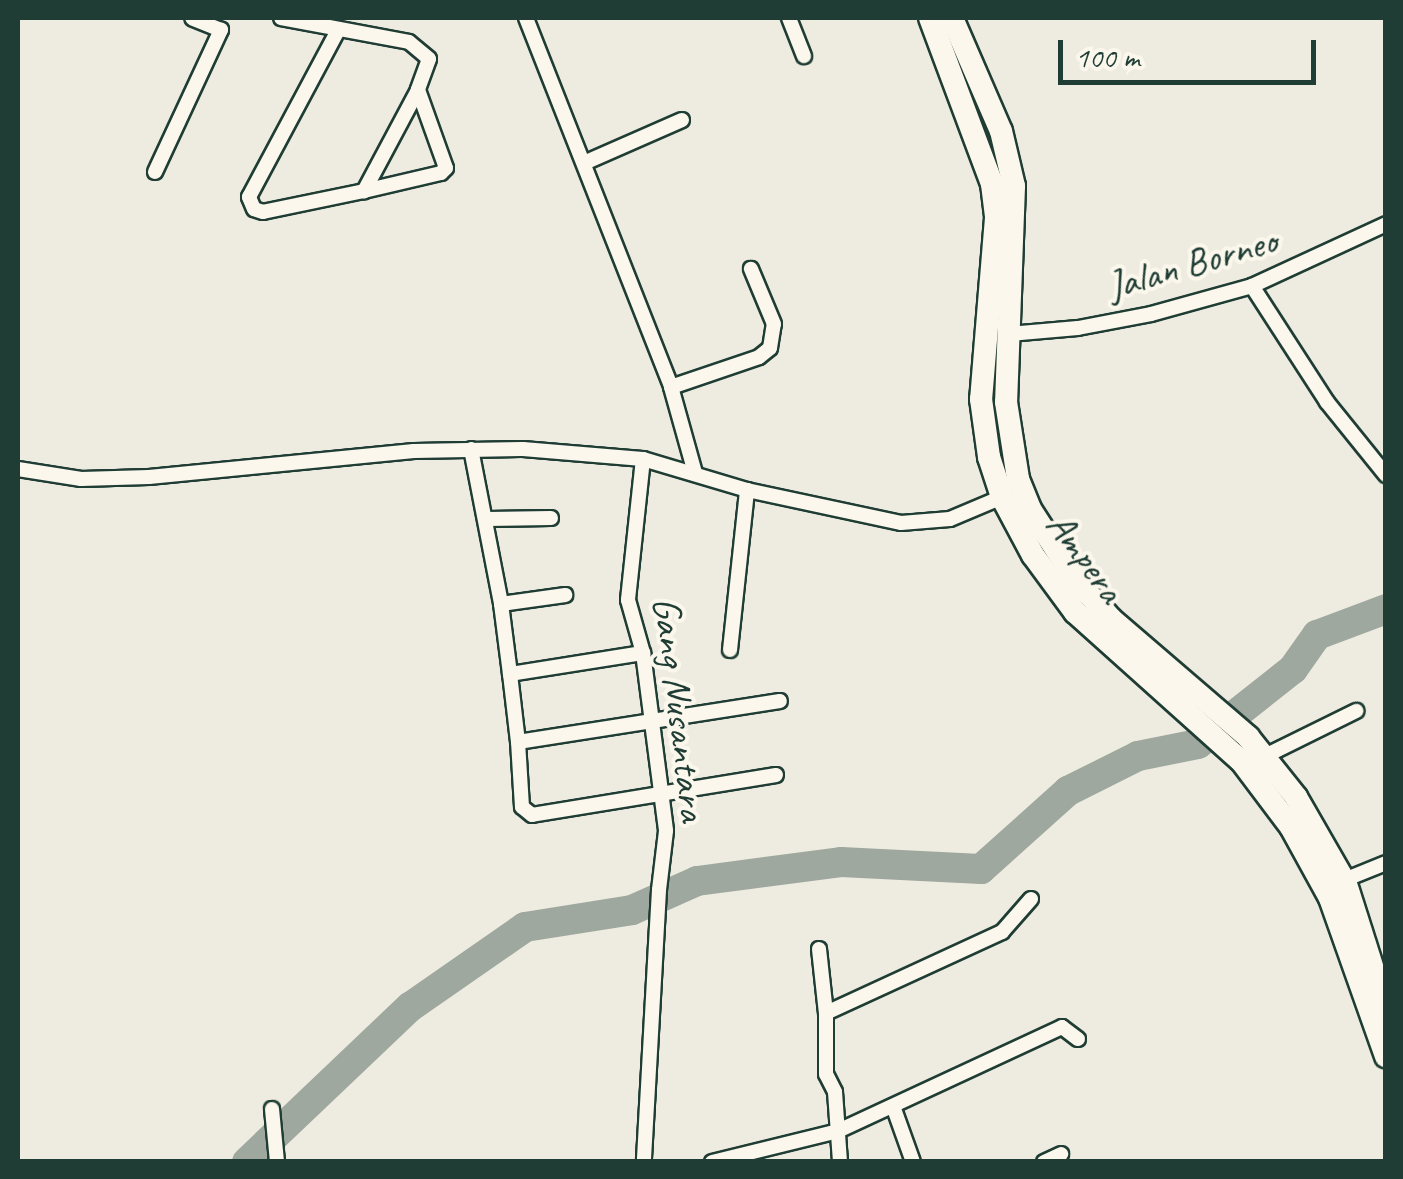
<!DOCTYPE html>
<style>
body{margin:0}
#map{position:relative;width:1403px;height:1179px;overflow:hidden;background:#eeece1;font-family:Caveat,sans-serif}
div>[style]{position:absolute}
.river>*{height:30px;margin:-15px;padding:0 15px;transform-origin:15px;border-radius:15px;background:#9fa89f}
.roads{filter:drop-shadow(2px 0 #1f3d34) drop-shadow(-2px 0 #1f3d34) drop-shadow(0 2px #1f3d34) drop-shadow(0 -2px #1f3d34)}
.street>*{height:14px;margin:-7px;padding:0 7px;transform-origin:7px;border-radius:7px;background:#fbf7ec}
.primary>*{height:22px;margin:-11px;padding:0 11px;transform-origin:11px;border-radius:11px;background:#fbf7ec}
span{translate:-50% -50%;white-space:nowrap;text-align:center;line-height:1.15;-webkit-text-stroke:8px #fbf7ec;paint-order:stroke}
.street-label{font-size:40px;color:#1f3d34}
.frame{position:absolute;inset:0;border:20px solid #1f3d34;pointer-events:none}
.scale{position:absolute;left:1058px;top:40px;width:258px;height:45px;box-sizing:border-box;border:5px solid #1f3d34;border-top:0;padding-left:12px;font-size:30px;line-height:35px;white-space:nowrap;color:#1f3d34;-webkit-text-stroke:8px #fbf7ec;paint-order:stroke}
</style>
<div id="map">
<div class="river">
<div style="left:247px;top:1162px;width:225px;rotate:-43.6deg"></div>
<div style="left:410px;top:1007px;width:140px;rotate:-34.8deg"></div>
<div style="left:525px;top:927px;width:108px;rotate:-9deg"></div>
<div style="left:632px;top:910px;width:71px;rotate:-24deg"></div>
<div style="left:697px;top:881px;width:145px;rotate:-7.5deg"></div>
<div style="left:841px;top:862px;width:140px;rotate:2.9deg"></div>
<div style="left:981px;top:869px;width:117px;rotate:-41.9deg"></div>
<div style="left:1068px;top:791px;width:78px;rotate:-26.6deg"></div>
<div style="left:1138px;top:756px;width:61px;rotate:-11.3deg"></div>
<div style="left:1198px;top:744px;width:121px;rotate:-38.3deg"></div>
<div style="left:1293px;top:669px;width:42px;rotate:-54.8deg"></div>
<div style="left:1317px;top:635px;width:74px;rotate:-20.6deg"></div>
</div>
<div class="roads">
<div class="street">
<div style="left:281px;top:18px;width:130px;rotate:10.6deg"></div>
<div style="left:409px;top:42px;width:26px;rotate:40deg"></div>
<div style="left:429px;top:59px;width:33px;rotate:110deg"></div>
<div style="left:418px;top:90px;width:115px;rotate:118.1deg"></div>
<div style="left:364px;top:191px;width:103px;rotate:168.3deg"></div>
<div style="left:263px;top:212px;width:9px;rotate:-162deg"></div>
<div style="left:254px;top:209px;width:13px;rotate:-113deg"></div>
<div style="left:249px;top:197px;width:189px;rotate:-61.9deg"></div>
<div style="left:526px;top:18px;width:396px;rotate:68.5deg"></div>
<div style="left:671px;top:387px;width:89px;rotate:74.4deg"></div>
<div style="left:789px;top:18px;width:41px;rotate:68.5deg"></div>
<div style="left:584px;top:163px;width:107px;rotate:-23.7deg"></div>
<div style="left:155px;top:172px;width:157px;rotate:-65.1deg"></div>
<div style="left:221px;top:30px;width:31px;rotate:-158deg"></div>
<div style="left:364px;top:191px;width:79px;rotate:-13.2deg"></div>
<div style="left:441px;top:173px;width:7px;rotate:-45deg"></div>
<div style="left:446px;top:168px;width:83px;rotate:-109.7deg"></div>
<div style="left:1252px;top:286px;width:138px;rotate:57.1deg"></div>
<div style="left:1327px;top:402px;width:94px;rotate:51.1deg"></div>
<div style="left:1009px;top:334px;width:69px;rotate:-5deg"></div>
<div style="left:1078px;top:328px;width:74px;rotate:-10.9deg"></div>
<div style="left:1151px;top:314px;width:105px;rotate:-15.5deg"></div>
<div style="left:1252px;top:286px;width:148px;rotate:-24.8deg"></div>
<div style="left:671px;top:387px;width:93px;rotate:-18.8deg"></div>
<div style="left:759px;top:357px;width:14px;rotate:-39deg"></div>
<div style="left:770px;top:348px;width:24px;rotate:-81deg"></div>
<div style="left:774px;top:324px;width:60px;rotate:-112.7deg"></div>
<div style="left:471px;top:449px;width:158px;rotate:79deg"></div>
<div style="left:643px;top:459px;width:142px;rotate:96.1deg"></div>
<div style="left:628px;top:600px;width:55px;rotate:74.2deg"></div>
<div style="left:643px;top:653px;width:179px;rotate:82.6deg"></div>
<div style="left:666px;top:831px;width:59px;rotate:96.8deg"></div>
<div style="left:659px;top:890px;width:272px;rotate:93.2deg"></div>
<div style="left:18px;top:469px;width:64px;rotate:9deg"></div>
<div style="left:81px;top:479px;width:68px;rotate:-1.7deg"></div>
<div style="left:149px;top:477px;width:266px;rotate:-5.6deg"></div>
<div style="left:414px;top:451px;width:109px;rotate:-1.1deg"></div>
<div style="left:523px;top:449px;width:120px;rotate:4.8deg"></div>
<div style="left:643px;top:459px;width:109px;rotate:16.6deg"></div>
<div style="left:747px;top:490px;width:157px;rotate:12.1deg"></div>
<div style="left:901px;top:523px;width:49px;rotate:-4.7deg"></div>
<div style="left:950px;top:519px;width:56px;rotate:-22.9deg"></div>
<div style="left:488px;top:519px;width:63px;rotate:-0.9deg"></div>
<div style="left:730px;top:650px;width:161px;rotate:-83.9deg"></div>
<div style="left:510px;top:674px;width:71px;rotate:-97.3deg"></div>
<div style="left:501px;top:604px;width:65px;rotate:-8deg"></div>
<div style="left:518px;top:742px;width:68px;rotate:-96.7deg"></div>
<div style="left:510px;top:674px;width:135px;rotate:-9deg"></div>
<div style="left:1265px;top:756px;width:102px;rotate:-26.3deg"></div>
<div style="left:776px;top:775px;width:247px;rotate:170.7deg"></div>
<div style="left:532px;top:815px;width:13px;rotate:-141deg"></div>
<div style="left:522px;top:807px;width:65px;rotate:-93.5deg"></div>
<div style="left:518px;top:742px;width:265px;rotate:-8.9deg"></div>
<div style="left:1344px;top:880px;width:45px;rotate:-22deg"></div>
<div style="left:819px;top:949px;width:64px;rotate:83.8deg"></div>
<div style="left:826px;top:1013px;width:61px;rotate:90deg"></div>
<div style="left:826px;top:1074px;width:20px;rotate:63deg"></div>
<div style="left:835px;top:1092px;width:70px;rotate:85.9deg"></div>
<div style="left:826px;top:1013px;width:194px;rotate:-24.7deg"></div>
<div style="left:1002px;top:932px;width:44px;rotate:-48.7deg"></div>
<div style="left:893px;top:1106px;width:59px;rotate:70.3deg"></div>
<div style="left:272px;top:1109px;width:53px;rotate:84.6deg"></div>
<div style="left:712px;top:1162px;width:130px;rotate:-13.8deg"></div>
<div style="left:838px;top:1131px;width:247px;rotate:-24.9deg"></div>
<div style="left:1062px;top:1027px;width:20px;rotate:37deg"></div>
<div style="left:1044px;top:1162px;width:19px;rotate:-25deg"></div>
</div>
<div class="primary">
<div style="left:930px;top:18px;width:177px;rotate:69.5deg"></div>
<div style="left:992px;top:184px;width:34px;rotate:83deg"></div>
<div style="left:996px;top:218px;width:182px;rotate:94.7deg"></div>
<div style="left:981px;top:399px;width:59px;rotate:82.1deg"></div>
<div style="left:989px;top:457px;width:42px;rotate:72deg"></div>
<div style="left:1002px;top:497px;width:66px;rotate:61.9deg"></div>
<div style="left:1033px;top:555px;width:71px;rotate:53.6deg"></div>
<div style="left:1075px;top:612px;width:224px;rotate:41.9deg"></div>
<div style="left:1242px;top:762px;width:81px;rotate:53deg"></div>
<div style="left:1291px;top:827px;width:81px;rotate:61.2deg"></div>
<div style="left:1330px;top:898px;width:168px;rotate:70.5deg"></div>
<div style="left:952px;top:18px;width:123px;rotate:66.6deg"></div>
<div style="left:1001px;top:131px;width:57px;rotate:76.7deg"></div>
<div style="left:1014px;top:186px;width:216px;rotate:92.1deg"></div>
<div style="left:1006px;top:402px;width:78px;rotate:81.1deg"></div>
<div style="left:1018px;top:479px;width:32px;rotate:68deg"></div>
<div style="left:1030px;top:509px;width:85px;rotate:57.1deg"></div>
<div style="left:1076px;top:580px;width:52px;rotate:48.1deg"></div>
<div style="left:1111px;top:619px;width:181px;rotate:40.7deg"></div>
<div style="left:1248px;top:737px;width:77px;rotate:51.3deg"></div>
<div style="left:1296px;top:797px;width:100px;rotate:60.1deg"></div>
<div style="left:1346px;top:884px;width:132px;rotate:72.4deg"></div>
</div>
</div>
<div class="street-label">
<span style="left:1192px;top:263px;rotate:-16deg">Jalan Borneo</span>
<span style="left:1086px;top:557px;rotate:54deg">Ampera</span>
<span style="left:680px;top:709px;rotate:83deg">Gang Nusantara</span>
</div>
<div class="frame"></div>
<div class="scale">100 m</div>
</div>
